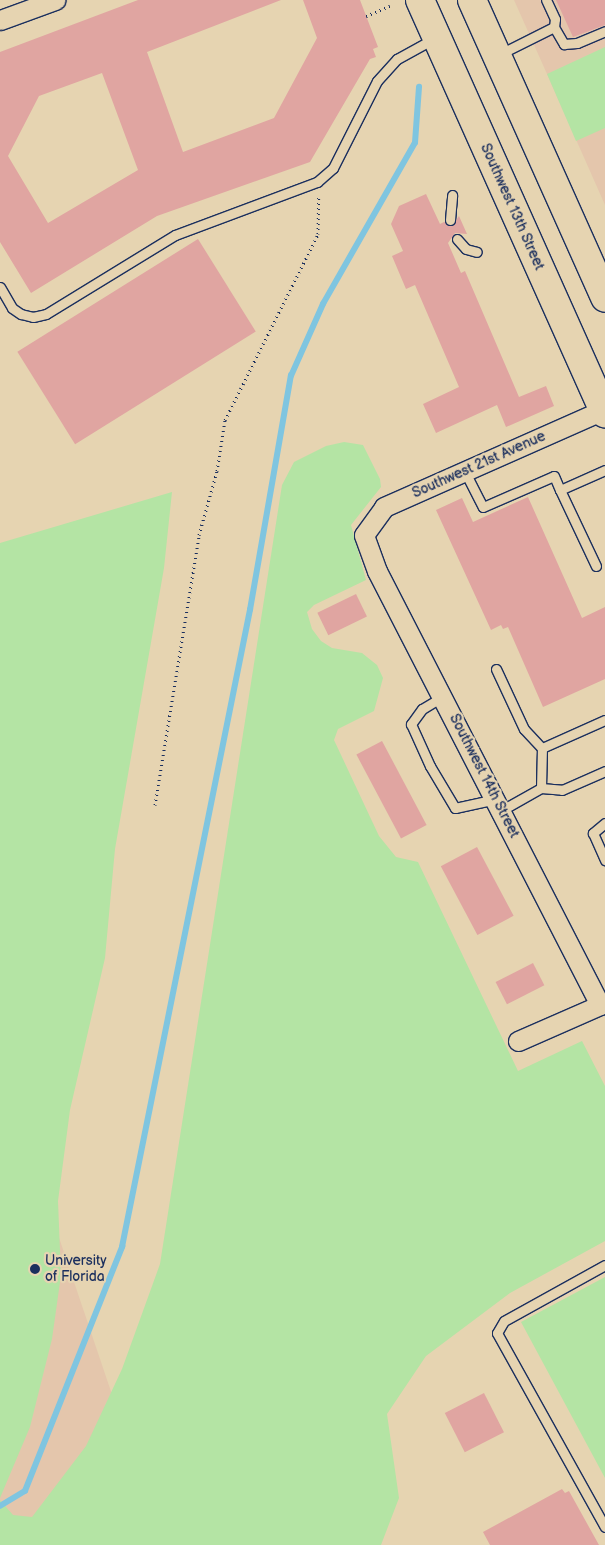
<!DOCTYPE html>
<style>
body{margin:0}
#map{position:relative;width:605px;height:1545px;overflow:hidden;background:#e6d4b1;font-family:"Balsamiq Sans",sans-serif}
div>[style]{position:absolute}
.built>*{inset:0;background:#e4c6ac}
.green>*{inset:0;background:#b4e4a4}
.stream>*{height:5.5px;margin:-2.75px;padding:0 2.75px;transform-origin:2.75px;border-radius:2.75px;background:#7fc5e0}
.building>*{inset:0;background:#e0a5a1;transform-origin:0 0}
.path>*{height:3px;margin-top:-1.5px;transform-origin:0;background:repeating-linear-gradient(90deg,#1b2f5e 0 1px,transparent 0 5px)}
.roads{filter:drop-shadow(1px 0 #1b2f5e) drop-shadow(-1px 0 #1b2f5e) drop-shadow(0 1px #1b2f5e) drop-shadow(0 -1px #1b2f5e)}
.service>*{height:9px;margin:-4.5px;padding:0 4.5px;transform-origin:4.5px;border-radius:4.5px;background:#e6d4b1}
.minor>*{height:19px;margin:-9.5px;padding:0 9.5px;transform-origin:9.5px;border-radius:9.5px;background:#e6d4b1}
.primary>*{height:28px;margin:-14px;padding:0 14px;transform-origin:14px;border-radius:14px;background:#e6d4b1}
.dots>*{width:14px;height:14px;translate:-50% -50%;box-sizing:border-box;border:2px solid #e6d4b1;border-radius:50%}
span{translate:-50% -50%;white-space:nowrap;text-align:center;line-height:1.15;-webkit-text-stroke:4.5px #e6d4b1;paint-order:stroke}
.street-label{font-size:14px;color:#1b2f5e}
.poi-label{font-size:14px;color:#1b2f5e}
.left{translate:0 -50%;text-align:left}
</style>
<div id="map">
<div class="built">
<div style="clip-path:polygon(514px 0,605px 0,605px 205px,547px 74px)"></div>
<div style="clip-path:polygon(0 1063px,148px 1501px,0 1545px)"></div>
</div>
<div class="green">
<div style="clip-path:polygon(605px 47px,605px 128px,576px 141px,547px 74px)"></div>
<div style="clip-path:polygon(344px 442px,363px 445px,380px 479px,381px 487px,351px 525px,366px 580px,314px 605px,307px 612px,312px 629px,321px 641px,332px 648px,362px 653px,377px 665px,383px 678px,374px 711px,338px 729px,334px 740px,379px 836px,396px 857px,418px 862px,518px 1071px,582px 1041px,605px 1086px,605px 1241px,510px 1293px,426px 1356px,387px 1414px,399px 1498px,381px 1545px,0 1545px,0 1500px,13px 1515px,32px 1517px,86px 1446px,122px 1369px,160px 1264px,282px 485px,294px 462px,326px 446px)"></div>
<div style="clip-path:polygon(172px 492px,164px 568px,115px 849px,105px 958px,70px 1110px,58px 1201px,61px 1275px,52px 1339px,30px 1427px,0 1498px,0 543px)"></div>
<div style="clip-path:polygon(605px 1277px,605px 1478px,521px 1322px)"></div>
</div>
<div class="stream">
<div style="left:0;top:1506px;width:29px;rotate:-31deg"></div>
<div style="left:25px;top:1491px;width:263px;rotate:-68.3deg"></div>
<div style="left:122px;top:1247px;width:650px;rotate:-78.64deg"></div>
<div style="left:250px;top:610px;width:238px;rotate:-80.1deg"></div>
<div style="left:291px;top:376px;width:79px;rotate:-66deg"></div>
<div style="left:323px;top:304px;width:185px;rotate:-60.3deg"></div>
<div style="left:415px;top:143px;width:56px;rotate:-85.9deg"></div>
</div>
<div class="building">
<div style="clip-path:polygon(evenodd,138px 0,281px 0,147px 52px,183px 152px,274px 118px,317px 38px,303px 0,360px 0,378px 47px,373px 49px,376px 57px,370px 59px,310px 162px,157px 216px,31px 293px,0 242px,0 52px,138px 0,102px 73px,138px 170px,48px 223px,8px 156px,39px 96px,102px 73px)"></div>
<div style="clip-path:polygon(556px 0,605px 0,605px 25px,573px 37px)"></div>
<div style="clip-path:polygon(426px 194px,440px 224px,444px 222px,452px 226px,459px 216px,467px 234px,455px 233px,448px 243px,461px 273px,465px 271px,519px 397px,546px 386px,554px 406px,506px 427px,497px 405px,436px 433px,423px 404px,459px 387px,415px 285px,406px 289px,392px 256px,403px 251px,391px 224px,399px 206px)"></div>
<div style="left:198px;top:239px;width:109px;height:213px;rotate:58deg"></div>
<div style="clip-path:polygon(528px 497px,582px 618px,605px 607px,605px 679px,543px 707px,508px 627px,503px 629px,501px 625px,491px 630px,436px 510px,462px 498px,473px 522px)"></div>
<div style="left:356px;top:594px;width:25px;height:43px;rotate:64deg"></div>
<div style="left:382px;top:741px;width:95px;height:29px;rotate:62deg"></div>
<div style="left:477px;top:847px;width:78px;height:41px;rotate:62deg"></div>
<div style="left:533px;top:963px;width:25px;height:42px;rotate:63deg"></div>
<div style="left:484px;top:1393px;width:44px;height:44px;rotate:63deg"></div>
<div style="clip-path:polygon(562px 1489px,565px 1493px,569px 1491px,599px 1545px,490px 1545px,483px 1532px)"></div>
</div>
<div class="path">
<div style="left:366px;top:16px;width:26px;rotate:-23deg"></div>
<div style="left:155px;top:805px;width:274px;rotate:-80.7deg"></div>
<div style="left:199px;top:535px;width:66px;rotate:-74.3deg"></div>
<div style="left:217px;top:471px;width:52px;rotate:-81.1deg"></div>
<div style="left:225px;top:420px;width:208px;rotate:-63.4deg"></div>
<div style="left:318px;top:234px;width:39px;rotate:-89deg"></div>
</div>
<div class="roads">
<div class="service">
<div style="left:554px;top:27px;width:20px;rotate:60deg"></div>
<div style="left:564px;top:44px;width:13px;rotate:-4deg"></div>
<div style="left:577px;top:43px;width:30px;rotate:-23deg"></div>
<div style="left:500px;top:54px;width:60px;rotate:-26.6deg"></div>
<div style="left:554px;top:27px;width:8px;rotate:-83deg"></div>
<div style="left:555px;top:19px;width:21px;rotate:-115deg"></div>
<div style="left:450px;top:220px;width:25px;rotate:-85deg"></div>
<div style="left:457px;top:239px;width:13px;rotate:48deg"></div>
<div style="left:466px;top:249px;width:11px;rotate:15deg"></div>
<div style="left:0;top:287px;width:24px;rotate:60deg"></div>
<div style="left:12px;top:308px;width:11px;rotate:34deg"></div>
<div style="left:21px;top:314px;width:12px;rotate:14deg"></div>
<div style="left:33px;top:317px;width:13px;rotate:-13deg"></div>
<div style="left:46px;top:314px;width:151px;rotate:-31.5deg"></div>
<div style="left:175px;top:235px;width:152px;rotate:-20.5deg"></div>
<div style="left:317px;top:182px;width:21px;rotate:-41deg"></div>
<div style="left:333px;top:168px;width:97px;rotate:-63.2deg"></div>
<div style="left:377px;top:81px;width:30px;rotate:-48deg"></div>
<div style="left:397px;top:59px;width:43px;rotate:-28.9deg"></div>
<div style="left:465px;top:472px;width:39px;rotate:63deg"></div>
<div style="left:483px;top:507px;width:77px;rotate:-23.6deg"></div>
<div style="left:554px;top:476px;width:15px;rotate:67deg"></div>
<div style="left:596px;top:566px;width:84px;rotate:-115.3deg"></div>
<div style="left:560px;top:490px;width:49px;rotate:-24deg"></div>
<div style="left:496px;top:669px;width:66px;rotate:65deg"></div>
<div style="left:524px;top:729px;width:26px;rotate:47deg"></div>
<div style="left:442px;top:697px;width:23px;rotate:149deg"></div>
<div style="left:422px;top:709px;width:19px;rotate:126deg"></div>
<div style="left:411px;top:724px;width:46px;rotate:65.7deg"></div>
<div style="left:430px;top:766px;width:49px;rotate:59.2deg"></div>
<div style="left:455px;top:808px;width:42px;rotate:-12.4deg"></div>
<div style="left:541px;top:788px;width:21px;rotate:5deg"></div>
<div style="left:562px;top:790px;width:47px;rotate:-23.8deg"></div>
<div style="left:502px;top:810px;width:45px;rotate:-29.4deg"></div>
<div style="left:541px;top:788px;width:40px;rotate:-88.6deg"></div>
<div style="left:542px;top:748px;width:69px;rotate:-24deg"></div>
<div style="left:605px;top:823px;width:16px;rotate:140deg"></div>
<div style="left:593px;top:833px;width:30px;rotate:66deg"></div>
<div style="left:605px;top:1265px;width:115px;rotate:151deg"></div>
<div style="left:504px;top:1321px;width:14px;rotate:120deg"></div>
<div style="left:497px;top:1333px;width:222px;rotate:60.9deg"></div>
</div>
<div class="minor">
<div style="left:0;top:20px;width:59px;rotate:-20deg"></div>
<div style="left:518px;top:1041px;width:90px;rotate:-23.7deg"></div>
<div style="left:600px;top:1005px;width:488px;rotate:-117.2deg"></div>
<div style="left:377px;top:571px;width:38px;rotate:-110deg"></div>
<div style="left:364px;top:535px;width:34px;rotate:-54deg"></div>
<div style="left:384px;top:507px;width:242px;rotate:-23.9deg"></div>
</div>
<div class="primary">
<div style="left:420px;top:0;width:453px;rotate:65.9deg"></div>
<div style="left:472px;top:0;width:326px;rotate:65.9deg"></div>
</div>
</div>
<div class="dots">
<div style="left:35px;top:1269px;background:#1b2f5e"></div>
</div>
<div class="street-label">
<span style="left:512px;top:207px;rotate:66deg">Southwest 13th Street</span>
<span style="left:479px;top:465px;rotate:-24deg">Southwest 21st Avenue</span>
<span style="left:484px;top:776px;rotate:63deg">Southwest 14th Street</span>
</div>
<div class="poi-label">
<span class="left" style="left:45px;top:1269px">University<br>of Florida</span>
</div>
</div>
